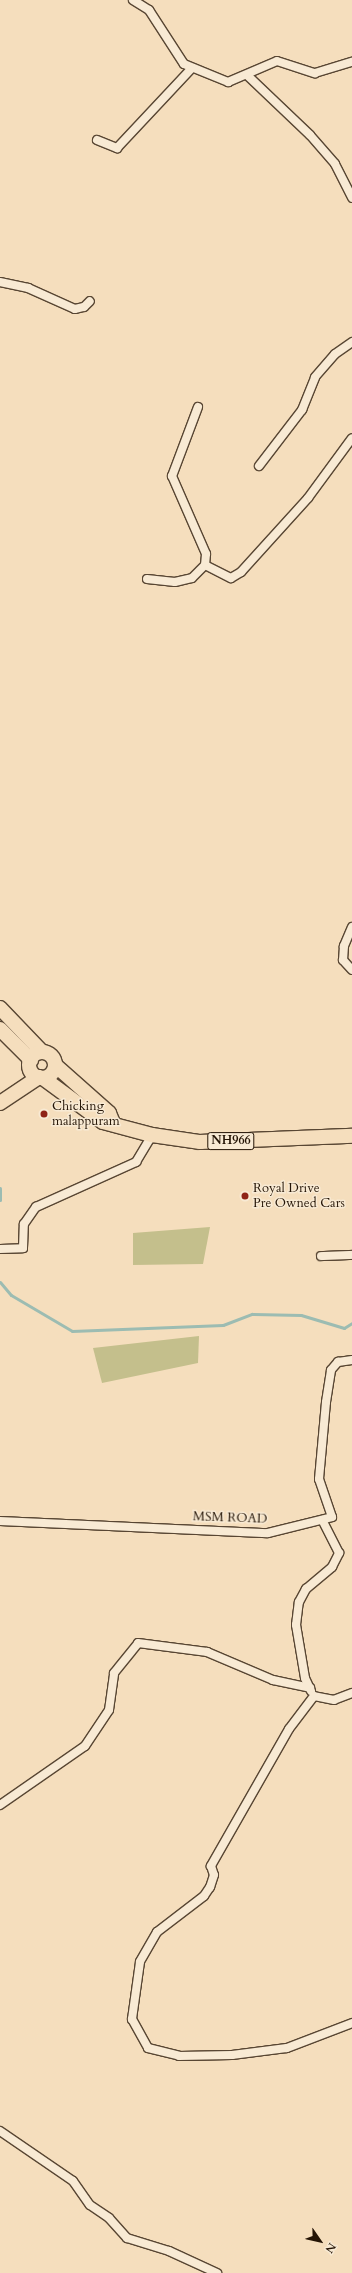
<!DOCTYPE html>
<style>
body{margin:0}
#map{position:relative;width:352px;height:2273px;overflow:hidden;background:#f5debd;font-family:Cardo,serif}
div>[style]{position:absolute}
.green>*{inset:0;background:#c4bf8c}
.stream>*{height:3px;margin:-1.5px;padding:0 1.5px;transform-origin:1.5px;border-radius:1.5px;background:#9cbcb2}
.roads{filter:drop-shadow(1px 0 #584633) drop-shadow(-1px 0 #584633) drop-shadow(0 1px #584633) drop-shadow(0 -1px #584633)}
.street>*{height:8px;margin:-4px;padding:0 4px;transform-origin:4px;border-radius:4px;background:#f8ead4}
.highway>*{height:14px;margin:-7px;padding:0 7px;transform-origin:7px;border-radius:7px;background:#f5debd}
.highway>.ring{margin:-7px;padding:0;box-sizing:content-box;background:none;border:14px solid #f5debd;border-radius:50%}
.dots>*{width:11px;height:11px;translate:-50% -50%;box-sizing:border-box;border:2px solid #f8ead4;border-radius:50%}
span{translate:-50% -50%;white-space:nowrap;text-align:center;line-height:1.15;-webkit-text-stroke:3px #f8ead4;paint-order:stroke}
.shield-label span{padding:1px 3px;background:#f8ead4;border:1px solid;border-radius:3px;-webkit-text-stroke-width:0}
.shield-label{font-size:12px;color:#241405;font-weight:700}
.poi-label{font-size:13px;color:#241405}
.left{translate:0 -50%;text-align:left}
.street-label{font-size:13px;color:#241405}
.north{position:absolute;left:300px;top:2221px;width:40px;height:40px;-webkit-text-stroke:3px #f8ead4;paint-order:stroke;rotate:124deg;font-size:11px;font-weight:700;line-height:16px;text-align:center;color:#241405}
.north::after{content:'';display:block;margin:auto;width:14px;height:18px;background:#241405;clip-path:polygon(50% 0,100% 100%,50% 72%,0 100%)}
</style>
<div id="map">
<div class="green">
<div style="clip-path:polygon(210px 1227px,203px 1264px,133px 1265px,133px 1233px)"></div>
<div style="clip-path:polygon(199px 1336px,198px 1363px,102px 1383px,93px 1348px)"></div>
</div>
<div class="stream">
<div style="left:0;top:1188px;width:12px;rotate:90deg"></div>
<div style="left:0;top:1282px;width:17px;rotate:50deg"></div>
<div style="left:11px;top:1295px;width:71px;rotate:30.5deg"></div>
<div style="left:72px;top:1331px;width:151px;rotate:-2.3deg"></div>
<div style="left:223px;top:1325px;width:31px;rotate:-21deg"></div>
<div style="left:252px;top:1314px;width:49px;rotate:1.2deg"></div>
<div style="left:301px;top:1315px;width:45px;rotate:16.8deg"></div>
<div style="left:344px;top:1328px;width:9px;rotate:-32deg"></div>
</div>
<div class="roads">
<div class="street">
<div style="left:133px;top:0;width:19px;rotate:32deg"></div>
<div style="left:149px;top:10px;width:64px;rotate:57.1deg"></div>
<div style="left:184px;top:64px;width:48px;rotate:22.2deg"></div>
<div style="left:228px;top:82px;width:53px;rotate:-23.2deg"></div>
<div style="left:277px;top:61px;width:40px;rotate:18deg"></div>
<div style="left:315px;top:73px;width:39px;rotate:-17deg"></div>
<div style="left:247px;top:75px;width:87px;rotate:43.6deg"></div>
<div style="left:310px;top:135px;width:38px;rotate:49deg"></div>
<div style="left:335px;top:164px;width:38px;rotate:63deg"></div>
<div style="left:97px;top:140px;width:22px;rotate:22deg"></div>
<div style="left:117px;top:148px;width:108px;rotate:-46.9deg"></div>
<div style="left:0;top:282px;width:29px;rotate:12deg"></div>
<div style="left:28px;top:288px;width:51px;rotate:24.1deg"></div>
<div style="left:75px;top:309px;width:9px;rotate:-13deg"></div>
<div style="left:84px;top:307px;width:8px;rotate:-45deg"></div>
<div style="left:198px;top:407px;width:74px;rotate:110.6deg"></div>
<div style="left:172px;top:476px;width:85px;rotate:66.4deg"></div>
<div style="left:206px;top:554px;width:11px;rotate:95deg"></div>
<div style="left:259px;top:466px;width:71px;rotate:-52.5deg"></div>
<div style="left:302px;top:410px;width:35px;rotate:-68deg"></div>
<div style="left:315px;top:377px;width:30px;rotate:-49deg"></div>
<div style="left:335px;top:354px;width:21px;rotate:-35deg"></div>
<div style="left:147px;top:579px;width:28px;rotate:6deg"></div>
<div style="left:175px;top:582px;width:17px;rotate:-13deg"></div>
<div style="left:192px;top:578px;width:18px;rotate:-45deg"></div>
<div style="left:205px;top:565px;width:29px;rotate:27deg"></div>
<div style="left:231px;top:578px;width:12px;rotate:-31deg"></div>
<div style="left:241px;top:572px;width:100px;rotate:-47.8deg"></div>
<div style="left:308px;top:498px;width:74px;rotate:-53.7deg"></div>
<div style="left:352px;top:927px;width:21px;rotate:113deg"></div>
<div style="left:344px;top:946px;width:14px;rotate:94deg"></div>
<div style="left:343px;top:960px;width:13px;rotate:48deg"></div>
<div style="left:0;top:1249px;width:23px;rotate:-2deg"></div>
<div style="left:23px;top:1248px;width:24px;rotate:-88deg"></div>
<div style="left:24px;top:1224px;width:21px;rotate:-55deg"></div>
<div style="left:36px;top:1207px;width:110px;rotate:-24.2deg"></div>
<div style="left:136px;top:1162px;width:31px;rotate:-59deg"></div>
<div style="left:321px;top:1256px;width:31px;rotate:-2deg"></div>
<div style="left:0;top:1521px;width:268px;rotate:2.6deg"></div>
<div style="left:268px;top:1533px;width:66px;rotate:-14deg"></div>
<div style="left:332px;top:1517px;width:40px;rotate:-108.9deg"></div>
<div style="left:319px;top:1479px;width:77px;rotate:-84.8deg"></div>
<div style="left:326px;top:1402px;width:32px;rotate:-81deg"></div>
<div style="left:331px;top:1370px;width:11px;rotate:-49deg"></div>
<div style="left:338px;top:1362px;width:14px;rotate:-8deg"></div>
<div style="left:311px;top:1691px;width:14px;rotate:-115deg"></div>
<div style="left:305px;top:1678px;width:54px;rotate:-99.6deg"></div>
<div style="left:296px;top:1625px;width:23px;rotate:-83deg"></div>
<div style="left:299px;top:1602px;width:15px;rotate:-62deg"></div>
<div style="left:306px;top:1589px;width:34px;rotate:-40deg"></div>
<div style="left:332px;top:1567px;width:16px;rotate:-63deg"></div>
<div style="left:339px;top:1553px;width:37px;rotate:-117deg"></div>
<div style="left:352px;top:1693px;width:19px;rotate:159deg"></div>
<div style="left:334px;top:1700px;width:20px;rotate:-169deg"></div>
<div style="left:314px;top:1696px;width:41px;rotate:127.1deg"></div>
<div style="left:289px;top:1729px;width:158px;rotate:119.7deg"></div>
<div style="left:211px;top:1866px;width:9px;rotate:72deg"></div>
<div style="left:214px;top:1875px;width:13px;rotate:108deg"></div>
<div style="left:210px;top:1887px;width:11px;rotate:124deg"></div>
<div style="left:204px;top:1896px;width:59px;rotate:142.5deg"></div>
<div style="left:157px;top:1932px;width:34px;rotate:120deg"></div>
<div style="left:140px;top:1962px;width:58px;rotate:98deg"></div>
<div style="left:132px;top:2019px;width:33px;rotate:61deg"></div>
<div style="left:148px;top:2048px;width:32px;rotate:14deg"></div>
<div style="left:179px;top:2056px;width:53px;rotate:-1.1deg"></div>
<div style="left:232px;top:2055px;width:55px;rotate:-7.3deg"></div>
<div style="left:287px;top:2048px;width:70px;rotate:-21deg"></div>
<div style="left:0;top:1805px;width:103px;rotate:-34.8deg"></div>
<div style="left:85px;top:1746px;width:43px;rotate:-56.3deg"></div>
<div style="left:109px;top:1710px;width:37px;rotate:-82deg"></div>
<div style="left:114px;top:1673px;width:38px;rotate:-51deg"></div>
<div style="left:138px;top:1643px;width:70px;rotate:7.4deg"></div>
<div style="left:207px;top:1652px;width:72px;rotate:23deg"></div>
<div style="left:273px;top:1680px;width:38px;rotate:12deg"></div>
<div style="left:0;top:2131px;width:88px;rotate:34.4deg"></div>
<div style="left:73px;top:2181px;width:29px;rotate:55deg"></div>
<div style="left:90px;top:2205px;width:23px;rotate:34deg"></div>
<div style="left:109px;top:2218px;width:27px;rotate:48deg"></div>
<div style="left:127px;top:2238px;width:44px;rotate:17.2deg"></div>
<div style="left:169px;top:2251px;width:53px;rotate:24.6deg"></div>
</div>
<div class="highway">
<div style="left:0;top:1008px;width:61px;rotate:46.3deg"></div>
<div style="left:0;top:1029px;width:44px;rotate:45deg"></div>
<div class="ring" style="left:29px;top:1052px;width:12px;height:12px"></div>
<div style="left:55px;top:1065px;width:72px;rotate:41.6deg"></div>
<div style="left:109px;top:1113px;width:11px;rotate:68deg"></div>
<div style="left:43px;top:1078px;width:74px;rotate:36.3deg"></div>
<div style="left:103px;top:1122px;width:51px;rotate:14.9deg"></div>
<div style="left:152px;top:1135px;width:49px;rotate:8.3deg"></div>
<div style="left:200px;top:1142px;width:152px;rotate:-2.3deg"></div>
<div style="left:0;top:1103px;width:47px;rotate:-33.7deg"></div>
</div>
</div>
<div class="dots">
<div style="left:44px;top:1114px;background:#8f2418"></div>
<div style="left:245px;top:1196px;background:#8f2418"></div>
</div>
<div class="shield-label">
<span style="left:231px;top:1141px">NH966</span>
</div>
<div class="poi-label">
<span class="left" style="left:52px;top:1114px">Chicking<br>malappuram</span>
<span class="left" style="left:253px;top:1196px">Royal Drive<br>Pre Owned Cars</span>
</div>
<div class="street-label">
<span style="left:230px;top:1518px;rotate:2deg">MSM ROAD</span>
</div>
<div class="north">N</div>
</div>
